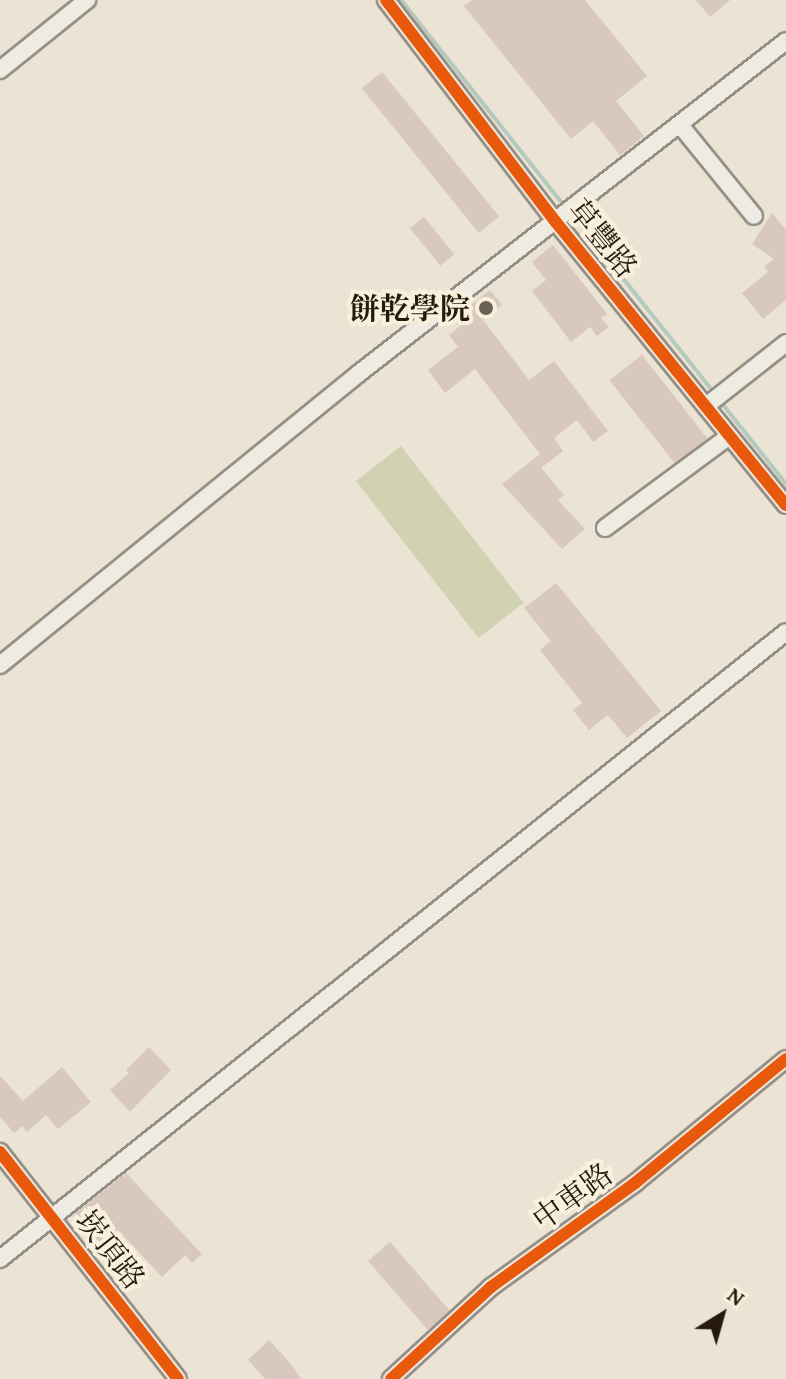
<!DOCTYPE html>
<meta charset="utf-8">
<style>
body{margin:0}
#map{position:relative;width:786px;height:1379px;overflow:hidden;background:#ebe3d4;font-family:"Gentium Book Plus","Noto Serif TC",serif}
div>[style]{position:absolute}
.green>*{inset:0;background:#d1d2b2;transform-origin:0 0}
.stream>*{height:4px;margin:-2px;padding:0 2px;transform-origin:2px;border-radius:2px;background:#b4cabf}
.building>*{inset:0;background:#d8c8bd;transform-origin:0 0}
.roads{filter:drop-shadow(2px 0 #968f85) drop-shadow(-2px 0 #968f85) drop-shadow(0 2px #968f85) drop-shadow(0 -2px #968f85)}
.minor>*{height:16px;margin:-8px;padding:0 8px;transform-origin:8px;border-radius:8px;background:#eeebe3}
.cycleway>*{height:12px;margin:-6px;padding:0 6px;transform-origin:6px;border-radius:6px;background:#e8590c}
.dots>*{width:22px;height:22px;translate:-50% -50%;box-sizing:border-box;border:4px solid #f8efdd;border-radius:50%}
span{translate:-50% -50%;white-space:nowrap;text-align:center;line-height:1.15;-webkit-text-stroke:8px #f8efdd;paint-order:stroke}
.street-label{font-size:30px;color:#251a0d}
.poi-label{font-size:30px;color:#251a0d;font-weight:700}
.right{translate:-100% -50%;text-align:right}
.north{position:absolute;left:682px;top:1275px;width:80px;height:80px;-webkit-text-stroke:6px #f8efdd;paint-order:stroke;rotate:37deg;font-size:22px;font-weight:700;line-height:32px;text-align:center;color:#251a0d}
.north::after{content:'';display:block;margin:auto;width:28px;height:36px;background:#251a0d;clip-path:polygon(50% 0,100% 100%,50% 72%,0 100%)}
</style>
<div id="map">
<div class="green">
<div style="left:401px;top:446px;width:199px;height:57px;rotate:52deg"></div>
</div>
<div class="stream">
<div style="left:401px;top:0;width:264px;rotate:51.6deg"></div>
<div style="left:571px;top:213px;width:231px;rotate:51.5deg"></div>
<div style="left:720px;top:401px;width:106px;rotate:51.5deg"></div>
</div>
<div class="building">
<div style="clip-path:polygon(472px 0,585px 0,647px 76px,616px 101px,644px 136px,620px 155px,593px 121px,571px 139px,464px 6px)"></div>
<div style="clip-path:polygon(696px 0,730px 0,710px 17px)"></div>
<div style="left:382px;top:72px;width:186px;height:26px;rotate:51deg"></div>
<div style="clip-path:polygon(772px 213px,786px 230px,786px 300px,763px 319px,742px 293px,768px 272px,764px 267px,774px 259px,752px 244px)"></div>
<div style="left:424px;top:217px;width:48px;height:18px;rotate:51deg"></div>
<div style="clip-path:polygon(553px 245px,607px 314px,601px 318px,609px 327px,597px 336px,590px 327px,571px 342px,532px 291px,546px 280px,532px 262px)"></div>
<div style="clip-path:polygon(490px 290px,502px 305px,483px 320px,529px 380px,554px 361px,608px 431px,593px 442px,577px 420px,554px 438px,563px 451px,541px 468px,564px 495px,558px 500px,585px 529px,562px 549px,502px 484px,540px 454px,475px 369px,445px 393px,428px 370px,458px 347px,449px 335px,470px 318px,464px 310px)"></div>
<div style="left:642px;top:355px;width:106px;height:41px;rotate:52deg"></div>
<div style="clip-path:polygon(556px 583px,661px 711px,627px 738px,608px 715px,589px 730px,573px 710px,582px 703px,540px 650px,551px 641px,524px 608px)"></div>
<div style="clip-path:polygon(149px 1047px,171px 1070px,130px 1112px,110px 1090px,129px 1073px,126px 1070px)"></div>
<div style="clip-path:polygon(62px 1067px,91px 1102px,58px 1129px,46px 1115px,27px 1132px,22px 1126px,14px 1133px,0 1117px,0 1076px,23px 1101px)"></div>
<div style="clip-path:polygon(126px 1173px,202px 1254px,192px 1263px,185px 1255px,162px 1277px,118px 1230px,100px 1245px,73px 1215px)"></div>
<div style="left:390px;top:1242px;width:91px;height:29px;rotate:49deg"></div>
<div style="clip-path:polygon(269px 1340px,291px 1364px,301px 1379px,265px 1379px,248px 1360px)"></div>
</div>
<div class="roads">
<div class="minor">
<div style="left:386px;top:0;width:278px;rotate:52.6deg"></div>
<div style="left:555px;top:221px;width:366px;rotate:50.9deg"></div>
<div style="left:0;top:70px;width:112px;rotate:-38.8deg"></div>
<div style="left:680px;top:125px;width:117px;rotate:50.9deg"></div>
<div style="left:706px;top:406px;width:102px;rotate:-38.2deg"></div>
<div style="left:605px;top:528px;width:153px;rotate:-36.5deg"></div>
<div style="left:0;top:665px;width:461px;rotate:-39.1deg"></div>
<div style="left:358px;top:374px;width:542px;rotate:-37.88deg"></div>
<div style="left:0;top:1152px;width:288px;rotate:51.9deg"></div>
<div style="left:0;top:1259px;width:1005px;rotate:-38.58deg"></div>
<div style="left:391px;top:1379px;width:136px;rotate:-42.6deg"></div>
<div style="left:491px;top:1287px;width:178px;rotate:-35.8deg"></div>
<div style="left:635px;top:1183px;width:195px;rotate:-39.4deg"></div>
</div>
</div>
<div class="cycleway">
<div style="left:386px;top:0;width:278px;rotate:52.6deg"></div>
<div style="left:555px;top:221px;width:366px;rotate:50.9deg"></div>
<div style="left:0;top:1152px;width:288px;rotate:51.9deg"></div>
<div style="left:391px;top:1379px;width:136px;rotate:-42.6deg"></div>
<div style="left:491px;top:1287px;width:178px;rotate:-35.8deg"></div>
<div style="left:635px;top:1183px;width:195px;rotate:-39.4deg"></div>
</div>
<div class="dots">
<div style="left:486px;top:308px;background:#6a6053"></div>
</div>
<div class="street-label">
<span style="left:603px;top:238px;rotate:51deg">草豐路</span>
<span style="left:572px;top:1196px;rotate:-36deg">中車路</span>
<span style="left:111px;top:1249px;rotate:52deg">崁頂路</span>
</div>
<div class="poi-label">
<span class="right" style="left:470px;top:308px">餅乾學院</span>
</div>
<div class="north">N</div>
</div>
